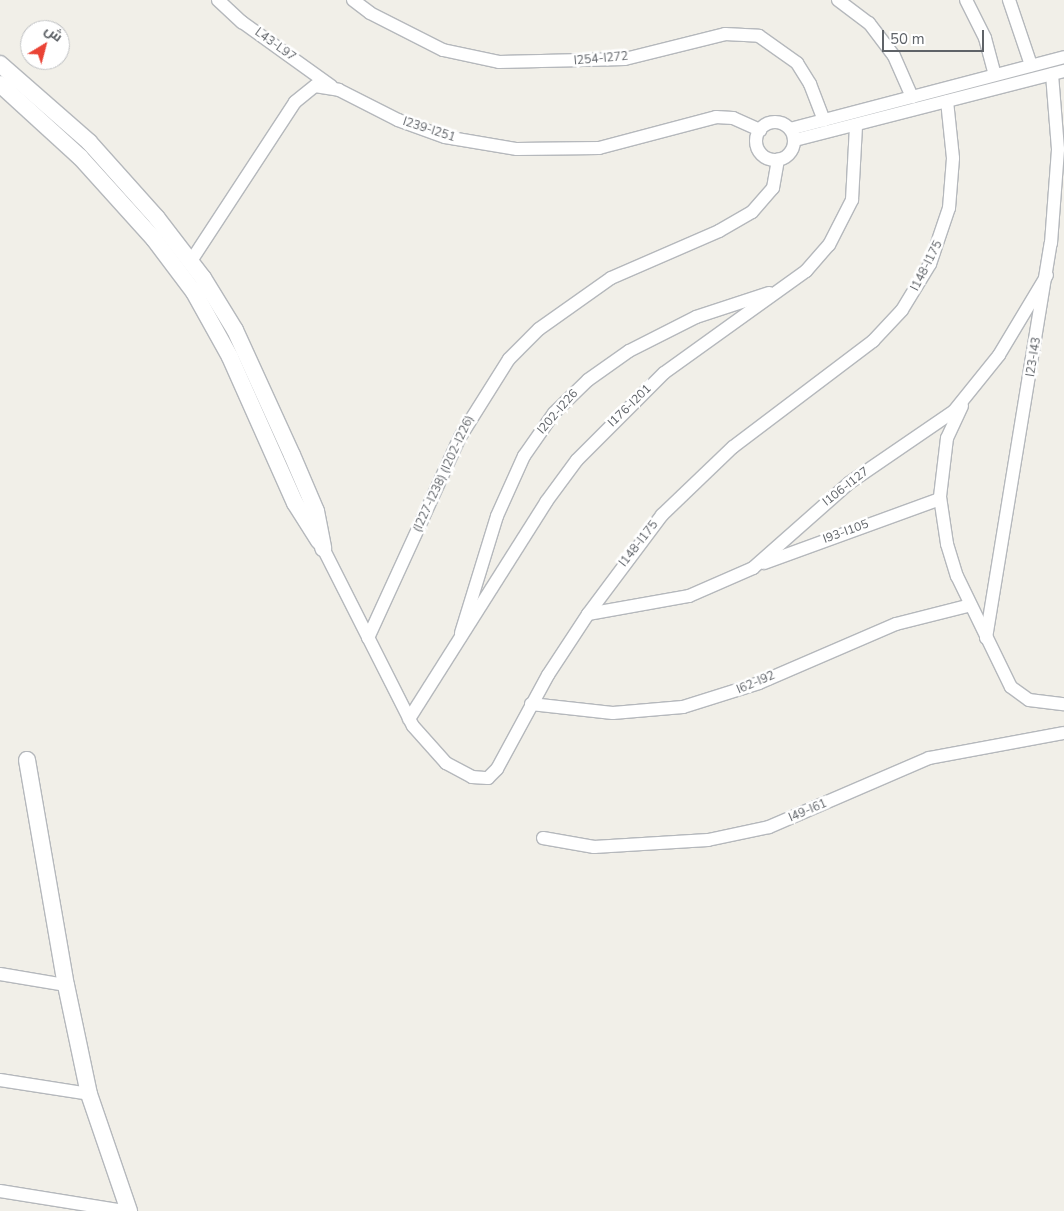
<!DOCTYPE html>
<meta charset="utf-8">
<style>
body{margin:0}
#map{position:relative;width:1064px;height:1211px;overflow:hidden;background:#f1efe8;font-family:"Nunito Sans",Cairo,sans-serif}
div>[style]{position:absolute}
.roads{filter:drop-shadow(1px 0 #b5b8bc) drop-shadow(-1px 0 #b5b8bc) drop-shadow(0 1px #b5b8bc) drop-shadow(0 -1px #b5b8bc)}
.street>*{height:12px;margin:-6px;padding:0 6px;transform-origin:6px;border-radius:6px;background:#fff}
.street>.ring{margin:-6px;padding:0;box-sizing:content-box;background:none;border:12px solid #fff;border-radius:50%}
.secondary>*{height:16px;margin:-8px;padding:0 8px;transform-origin:8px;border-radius:8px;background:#fff}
span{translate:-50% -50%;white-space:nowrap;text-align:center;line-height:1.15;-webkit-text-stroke:5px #fff;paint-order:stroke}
.street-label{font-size:12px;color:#5f6368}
.north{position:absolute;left:20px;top:20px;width:50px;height:50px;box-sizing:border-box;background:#fff;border:1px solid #bfc1c3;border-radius:50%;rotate:37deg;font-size:14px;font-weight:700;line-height:20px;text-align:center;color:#5f6368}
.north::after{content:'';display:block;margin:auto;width:18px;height:22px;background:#ea4335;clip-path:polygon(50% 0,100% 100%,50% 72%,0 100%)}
.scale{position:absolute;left:882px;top:30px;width:102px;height:22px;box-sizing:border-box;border:2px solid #5f6368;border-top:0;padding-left:6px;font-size:15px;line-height:18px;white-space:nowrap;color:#5f6368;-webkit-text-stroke:4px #fff;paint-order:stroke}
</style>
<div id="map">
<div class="roads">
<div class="street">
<div style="left:218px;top:0;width:33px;rotate:43deg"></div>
<div style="left:242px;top:22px;width:110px;rotate:35.7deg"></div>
<div style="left:353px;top:0;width:21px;rotate:37deg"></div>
<div style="left:370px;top:13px;width:82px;rotate:26.9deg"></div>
<div style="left:443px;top:50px;width:57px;rotate:12.1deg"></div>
<div style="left:499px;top:62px;width:126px;rotate:-1.4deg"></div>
<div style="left:625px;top:59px;width:103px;rotate:-14deg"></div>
<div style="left:725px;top:34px;width:34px;rotate:3deg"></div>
<div style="left:759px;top:36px;width:47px;rotate:35.4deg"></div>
<div style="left:797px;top:63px;width:25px;rotate:58deg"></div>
<div style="left:810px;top:84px;width:39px;rotate:69deg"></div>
<div style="left:838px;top:0;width:39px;rotate:37deg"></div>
<div style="left:869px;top:23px;width:41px;rotate:52.9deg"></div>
<div style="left:894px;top:56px;width:45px;rotate:66.3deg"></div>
<div style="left:966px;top:0;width:42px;rotate:63.4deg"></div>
<div style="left:985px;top:38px;width:38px;rotate:75deg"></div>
<div style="left:1009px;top:0;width:69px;rotate:71.3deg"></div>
<div class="ring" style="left:756px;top:122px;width:26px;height:26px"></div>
<div style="left:790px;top:129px;width:283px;rotate:-14.7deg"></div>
<div style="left:795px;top:140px;width:278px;rotate:-14.4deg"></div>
<div style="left:191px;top:261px;width:190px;rotate:-56.8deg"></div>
<div style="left:295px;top:102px;width:26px;rotate:-39deg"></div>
<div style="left:315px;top:86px;width:24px;rotate:9deg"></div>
<div style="left:339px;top:90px;width:66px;rotate:27deg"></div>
<div style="left:398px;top:120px;width:50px;rotate:19.9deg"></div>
<div style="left:445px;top:137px;width:73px;rotate:9.5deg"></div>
<div style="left:517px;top:149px;width:82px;rotate:-0.7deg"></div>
<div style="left:599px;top:148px;width:121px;rotate:-14.8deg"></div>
<div style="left:716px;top:117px;width:17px;rotate:3deg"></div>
<div style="left:733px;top:118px;width:30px;rotate:24deg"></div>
<div style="left:962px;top:406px;width:35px;rotate:115deg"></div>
<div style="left:947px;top:438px;width:59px;rotate:96.8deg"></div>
<div style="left:940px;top:497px;width:48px;rotate:81.5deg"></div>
<div style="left:947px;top:544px;width:34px;rotate:73deg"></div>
<div style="left:957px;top:576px;width:123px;rotate:64.1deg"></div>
<div style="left:1011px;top:687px;width:22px;rotate:36deg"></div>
<div style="left:1029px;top:700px;width:35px;rotate:7deg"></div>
<div style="left:323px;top:548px;width:199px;rotate:63.2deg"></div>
<div style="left:413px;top:726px;width:50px;rotate:48.3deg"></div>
<div style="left:446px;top:763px;width:30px;rotate:28deg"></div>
<div style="left:472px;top:777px;width:16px;rotate:4deg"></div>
<div style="left:488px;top:778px;width:13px;rotate:-45deg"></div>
<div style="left:497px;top:769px;width:107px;rotate:-61.5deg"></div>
<div style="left:548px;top:675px;width:73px;rotate:-56.7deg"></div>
<div style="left:588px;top:614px;width:124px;rotate:-53.2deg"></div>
<div style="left:662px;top:515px;width:98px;rotate:-43.8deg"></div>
<div style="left:733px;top:447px;width:176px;rotate:-37.1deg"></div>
<div style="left:873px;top:341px;width:42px;rotate:-46.9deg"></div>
<div style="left:902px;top:310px;width:54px;rotate:-58.7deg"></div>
<div style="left:930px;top:264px;width:59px;rotate:-71.3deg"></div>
<div style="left:949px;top:208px;width:50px;rotate:-85.4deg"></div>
<div style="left:953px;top:158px;width:57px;rotate:-96deg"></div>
<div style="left:764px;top:563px;width:187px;rotate:-20deg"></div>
<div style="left:588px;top:614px;width:103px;rotate:-10.1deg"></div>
<div style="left:689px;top:596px;width:70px;rotate:-23.6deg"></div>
<div style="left:753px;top:568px;width:128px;rotate:-41.5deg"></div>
<div style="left:849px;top:483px;width:127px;rotate:-34.4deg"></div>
<div style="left:954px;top:411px;width:72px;rotate:-51.2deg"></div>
<div style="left:999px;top:355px;width:93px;rotate:-59deg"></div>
<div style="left:461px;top:633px;width:122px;rotate:-72.9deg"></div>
<div style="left:497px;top:516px;width:66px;rotate:-65.8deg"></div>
<div style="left:524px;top:456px;width:52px;rotate:-55.1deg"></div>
<div style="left:554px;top:413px;width:47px;rotate:-44.1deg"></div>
<div style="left:588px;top:380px;width:50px;rotate:-35.3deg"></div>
<div style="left:629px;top:351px;width:75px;rotate:-26.9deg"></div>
<div style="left:696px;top:317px;width:77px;rotate:-18.2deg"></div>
<div style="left:368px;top:638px;width:221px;rotate:-65.4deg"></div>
<div style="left:460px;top:437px;width:92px;rotate:-57.9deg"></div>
<div style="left:509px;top:359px;width:42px;rotate:-45deg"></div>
<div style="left:539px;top:329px;width:88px;rotate:-35.3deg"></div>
<div style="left:611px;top:278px;width:118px;rotate:-23.5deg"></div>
<div style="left:719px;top:231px;width:38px;rotate:-30deg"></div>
<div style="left:752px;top:212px;width:32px;rotate:-49deg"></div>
<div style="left:773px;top:188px;width:29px;rotate:-80deg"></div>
<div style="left:986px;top:638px;width:400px;rotate:-80.7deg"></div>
<div style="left:1051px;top:243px;width:94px;rotate:-85.7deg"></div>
<div style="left:1058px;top:149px;width:75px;rotate:-94.6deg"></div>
<div style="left:531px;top:704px;width:82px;rotate:6.3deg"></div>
<div style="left:613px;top:713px;width:70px;rotate:-4.9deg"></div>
<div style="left:683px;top:707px;width:80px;rotate:-17.5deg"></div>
<div style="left:759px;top:683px;width:149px;rotate:-23.3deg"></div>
<div style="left:896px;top:624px;width:77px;rotate:-14.2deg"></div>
<div style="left:409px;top:719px;width:257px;rotate:-57.7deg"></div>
<div style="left:546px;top:502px;width:52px;rotate:-53.6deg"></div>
<div style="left:577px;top:460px;width:123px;rotate:-45deg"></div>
<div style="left:664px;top:373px;width:175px;rotate:-35.7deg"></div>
<div style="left:806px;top:271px;width:35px;rotate:-49deg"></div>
<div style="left:829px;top:245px;width:51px;rotate:-62.9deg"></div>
<div style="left:852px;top:200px;width:75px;rotate:-86.9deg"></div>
<div style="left:543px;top:838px;width:52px;rotate:10deg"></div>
<div style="left:594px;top:847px;width:114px;rotate:-3.5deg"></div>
<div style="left:708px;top:840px;width:62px;rotate:-12deg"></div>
<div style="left:769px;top:827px;width:174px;rotate:-23.3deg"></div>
<div style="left:929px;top:758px;width:137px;rotate:-10.5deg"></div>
<div style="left:0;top:974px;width:67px;rotate:9.5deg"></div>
<div style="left:0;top:1080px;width:90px;rotate:8.9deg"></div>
<div style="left:0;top:1191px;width:127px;rotate:9.1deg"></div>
</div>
<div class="secondary">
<div style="left:0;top:64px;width:118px;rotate:41.2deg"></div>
<div style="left:89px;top:142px;width:102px;rotate:48.2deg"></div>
<div style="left:157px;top:218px;width:76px;rotate:52.5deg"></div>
<div style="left:203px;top:278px;width:61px;rotate:58.4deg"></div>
<div style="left:235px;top:330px;width:137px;rotate:65.5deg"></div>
<div style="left:292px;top:455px;width:61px;rotate:66.8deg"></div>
<div style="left:316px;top:511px;width:38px;rotate:79deg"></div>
<div style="left:0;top:84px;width:108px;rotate:42.4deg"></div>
<div style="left:80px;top:157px;width:110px;rotate:47.9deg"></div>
<div style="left:154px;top:239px;width:66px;rotate:53deg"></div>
<div style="left:194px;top:292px;width:74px;rotate:61deg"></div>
<div style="left:230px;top:357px;width:160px;rotate:66deg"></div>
<div style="left:295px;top:503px;width:45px;rotate:57.7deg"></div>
<div style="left:27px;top:760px;width:228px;rotate:80.2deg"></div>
<div style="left:66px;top:985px;width:111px;rotate:78.1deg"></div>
<div style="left:89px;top:1094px;width:124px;rotate:71.1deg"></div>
</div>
</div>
<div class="street-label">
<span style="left:275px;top:45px;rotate:36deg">L43-L97</span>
<span style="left:601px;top:59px;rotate:-5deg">I254-I272</span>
<span style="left:429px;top:130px;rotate:18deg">I239-I251</span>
<span style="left:927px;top:266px;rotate:-63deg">I148-I175</span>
<span style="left:1034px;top:357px;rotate:-81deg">I23-I43</span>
<span style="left:630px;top:406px;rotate:-44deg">I176-I201</span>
<span style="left:558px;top:412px;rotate:-49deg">I202-I226</span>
<span style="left:444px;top:474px;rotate:-65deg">(I227-I238) (I202-I226)</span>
<span style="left:846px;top:487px;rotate:-38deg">I106-I127</span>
<span style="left:846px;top:532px;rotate:-20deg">I93-I105</span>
<span style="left:639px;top:544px;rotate:-52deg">I148-I175</span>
<span style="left:756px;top:683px;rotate:-23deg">I62-I92</span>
<span style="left:808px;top:811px;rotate:-23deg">I49-I61</span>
</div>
<div class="north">ش</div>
<div class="scale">50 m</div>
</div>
